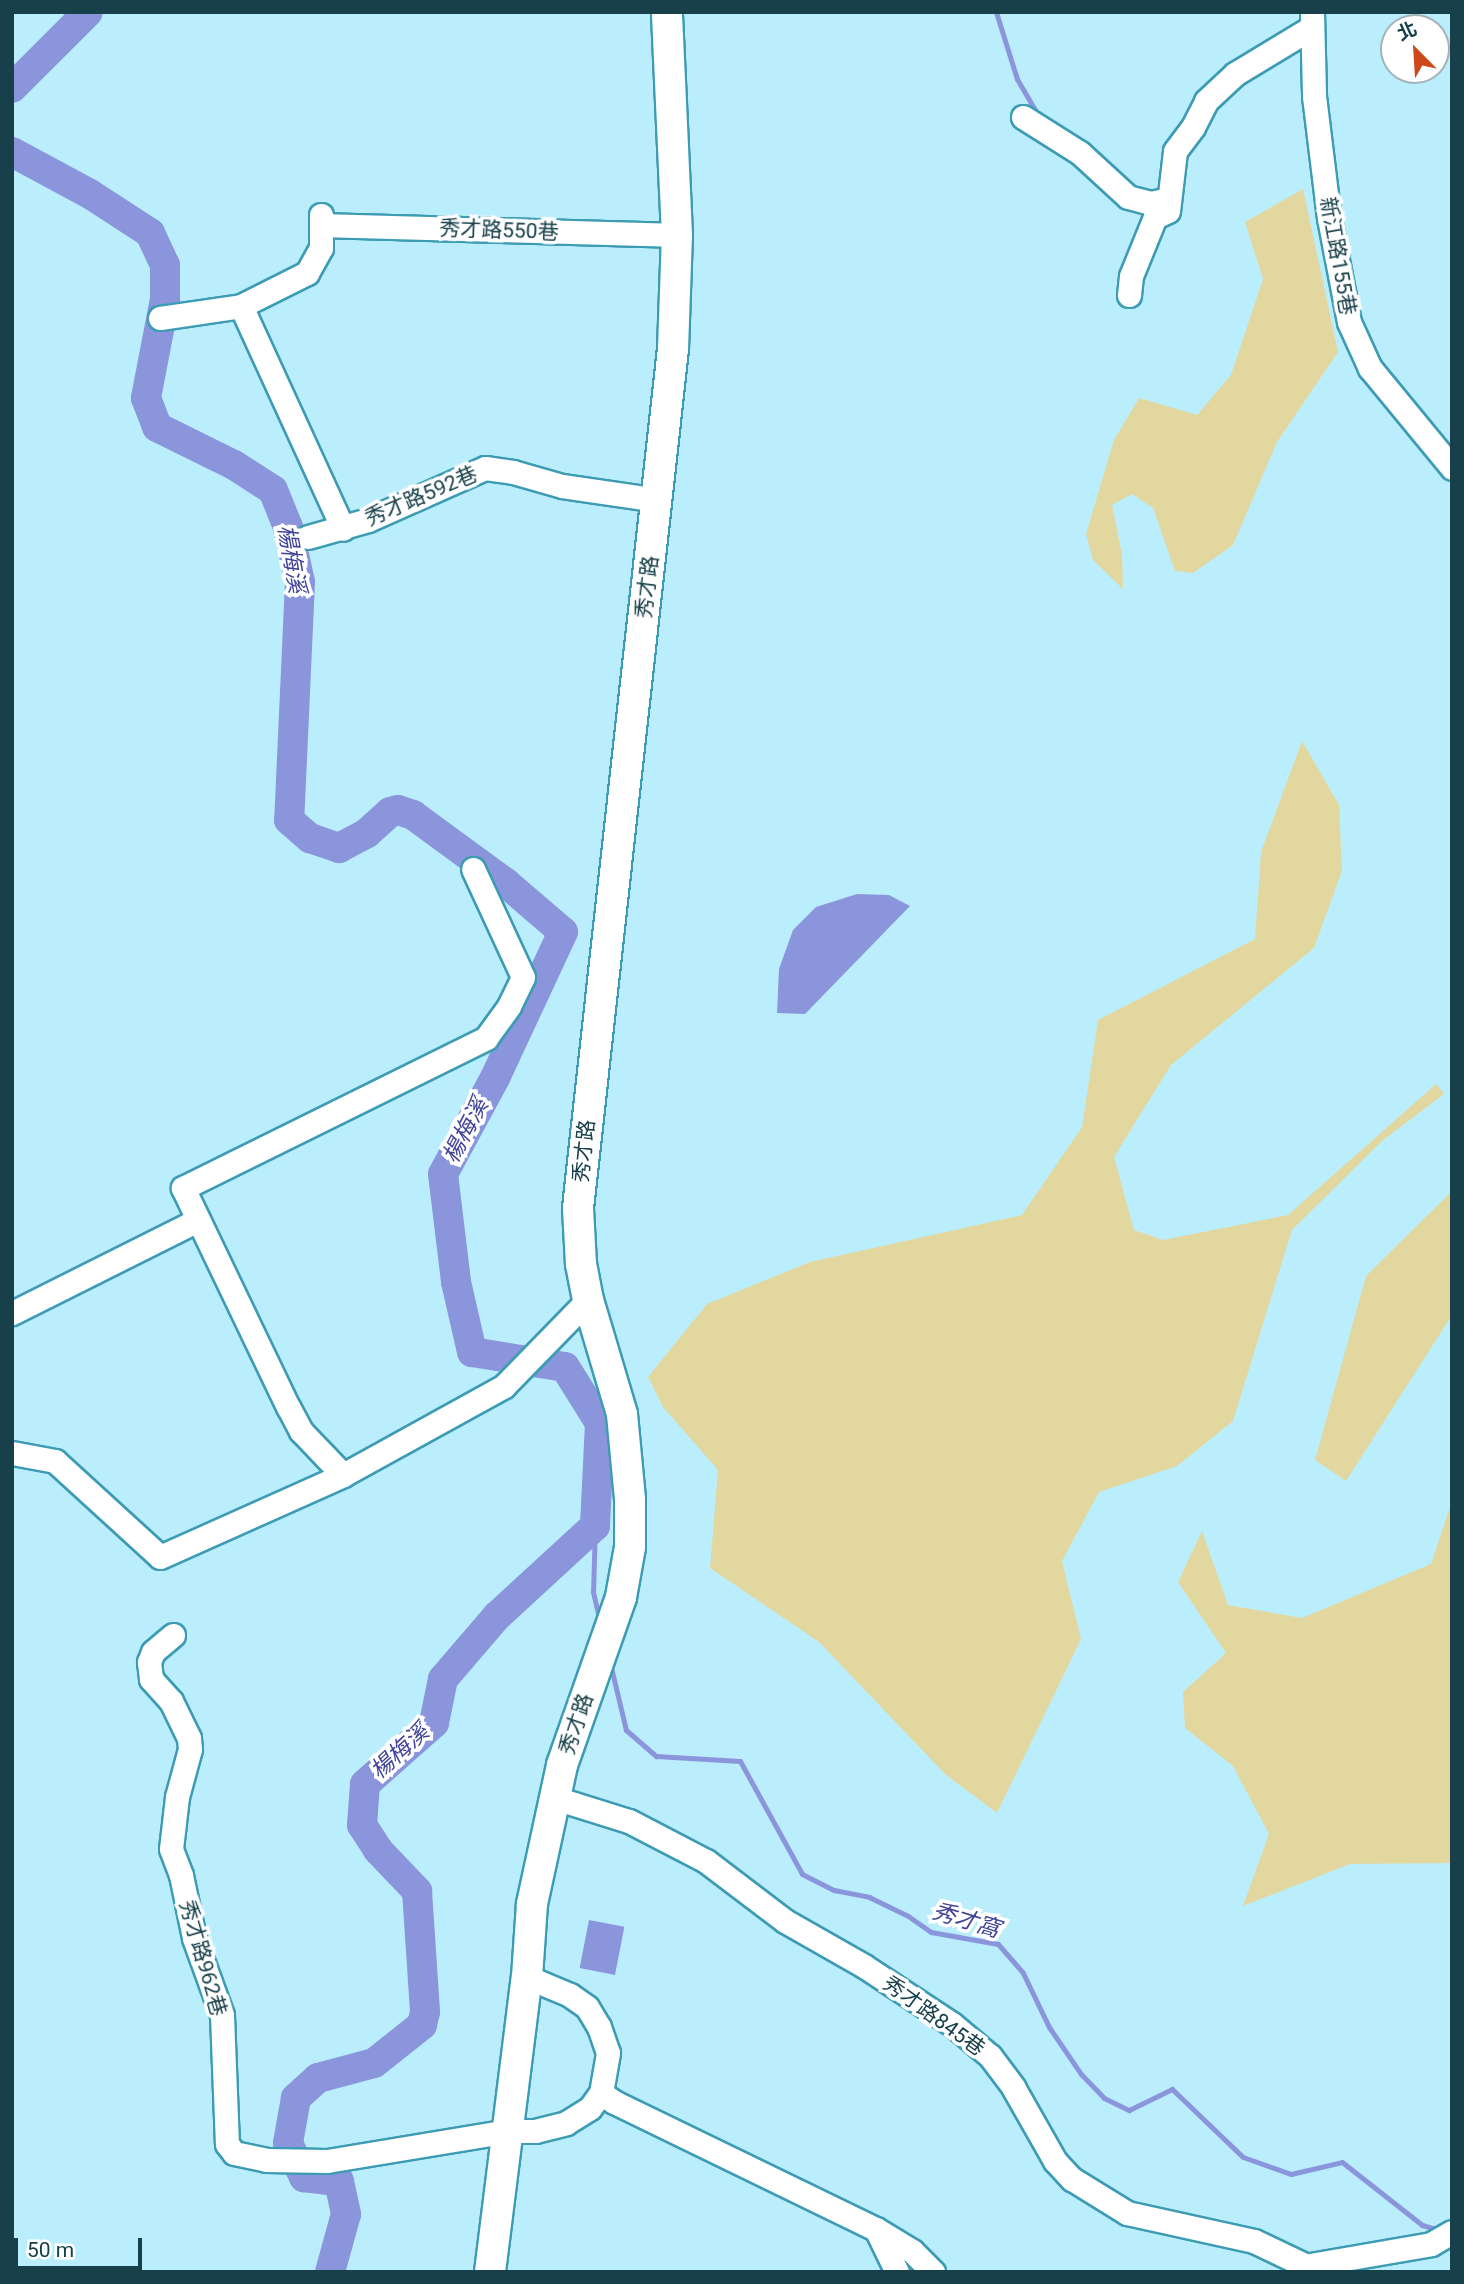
<!DOCTYPE html>
<meta charset="utf-8">
<style>
body{margin:0}
#map{position:relative;width:1464px;height:2284px;overflow:hidden;background:#bbeefd;font-family:Roboto,"Noto Sans TC",sans-serif}
div>[style]{position:absolute}
.green>*{inset:0;background:#e3d7a0}
.water>*{inset:0;background:#8b95dc;transform-origin:0 0}
.stream>*{height:5px;margin:-2.5px;padding:0 2.5px;transform-origin:2.5px;border-radius:2.5px;background:#8b95dc}
.river>*{height:30px;margin:-15px;padding:0 15px;transform-origin:15px;border-radius:15px;background:#8b95dc}
.roads{filter:drop-shadow(2px 0 #3d9cb4) drop-shadow(-2px 0 #3d9cb4) drop-shadow(0 2px #3d9cb4) drop-shadow(0 -2px #3d9cb4)}
.minor>*{height:23px;margin:-11.5px;padding:0 11.5px;transform-origin:11.5px;border-radius:11.5px;background:#fff}
.major>*{height:30px;margin:-15px;padding:0 15px;transform-origin:15px;border-radius:15px;background:#fff}
span{translate:-50% -50%;white-space:nowrap;text-align:center;line-height:1.15;-webkit-text-stroke:7px #fff;paint-order:stroke}
.street-label{font-size:21px;color:#18404a}
.water-label{font-size:23px;color:#404397;font-style:italic}
.frame{position:absolute;inset:0;border:14px solid #18404a;pointer-events:none}
.north{position:absolute;left:1380px;top:14px;width:70px;height:70px;box-sizing:border-box;background:#fff;border:2px solid #a3b3b7;border-radius:50%;rotate:336deg;font-size:19px;font-weight:700;line-height:28px;text-align:center;color:#18404a}
.north::after{content:'';display:block;margin:auto;width:24px;height:32px;background:#cf4819;clip-path:polygon(50% 0,100% 100%,50% 72%,0 100%)}
.scale{position:absolute;left:14px;top:2238px;width:128px;height:32px;box-sizing:border-box;border:4px solid #18404a;border-top:0;padding-left:9px;font-size:21px;line-height:24px;white-space:nowrap;color:#18404a;-webkit-text-stroke:5px #fff;paint-order:stroke}
</style>
<div id="map">
<div class="green">
<div style="clip-path:polygon(1303px 189px,1338px 352px,1277px 442px,1233px 545px,1193px 573px,1175px 571px,1153px 508px,1132px 494px,1112px 505px,1122px 554px,1123px 589px,1093px 560px,1086px 534px,1114px 440px,1139px 398px,1197px 415px,1231px 375px,1263px 279px,1245px 222px)"></div>
<div style="clip-path:polygon(1302px 741px,1339px 805px,1342px 871px,1314px 948px,1171px 1065px,1114px 1157px,1134px 1230px,1163px 1240px,1288px 1215px,1436px 1084px,1444px 1094px,1382px 1141px,1292px 1230px,1233px 1421px,1177px 1466px,1099px 1492px,1062px 1561px,1081px 1639px,997px 1813px,946px 1775px,819px 1642px,710px 1568px,718px 1470px,663px 1407px,648px 1377px,707px 1304px,810px 1262px,1022px 1215px,1082px 1127px,1098px 1020px,1255px 939px,1261px 852px)"></div>
<div style="clip-path:polygon(1452px 1191px,1452px 1315px,1346px 1481px,1315px 1460px,1366px 1276px)"></div>
<div style="clip-path:polygon(1452px 1501px,1452px 1863px,1350px 1864px,1243px 1906px,1269px 1834px,1233px 1766px,1185px 1728px,1183px 1692px,1226px 1653px,1178px 1582px,1202px 1531px,1228px 1605px,1302px 1618px,1431px 1564px)"></div>
</div>
<div class="water">
<div style="clip-path:polygon(857px 894px,889px 895px,910px 906px,805px 1014px,777px 1013px,779px 969px,793px 930px,816px 907px)"></div>
<div style="left:589px;top:1920px;width:36px;height:49px;rotate:11deg"></div>
</div>
<div class="stream">
<div style="left:996px;top:12px;width:70px;rotate:72.6deg"></div>
<div style="left:1017px;top:79px;width:42px;rotate:59.7deg"></div>
<div style="left:595px;top:1526px;width:66px;rotate:91.7deg"></div>
<div style="left:593px;top:1592px;width:31px;rotate:77deg"></div>
<div style="left:610px;top:1663px;width:69px;rotate:76.6deg"></div>
<div style="left:626px;top:1730px;width:40px;rotate:41deg"></div>
<div style="left:656px;top:1756px;width:84px;rotate:3.4deg"></div>
<div style="left:740px;top:1761px;width:129px;rotate:61.2deg"></div>
<div style="left:802px;top:1874px;width:36px;rotate:27deg"></div>
<div style="left:834px;top:1890px;width:36px;rotate:11deg"></div>
<div style="left:869px;top:1897px;width:43px;rotate:26deg"></div>
<div style="left:908px;top:1916px;width:28px;rotate:35deg"></div>
<div style="left:931px;top:1932px;width:68px;rotate:10.2deg"></div>
<div style="left:998px;top:1944px;width:38px;rotate:49deg"></div>
<div style="left:1023px;top:1973px;width:60px;rotate:64.3deg"></div>
<div style="left:1049px;top:2027px;width:57px;rotate:55.8deg"></div>
<div style="left:1081px;top:2074px;width:33px;rotate:46deg"></div>
<div style="left:1104px;top:2098px;width:28px;rotate:26deg"></div>
<div style="left:1129px;top:2110px;width:48px;rotate:-26deg"></div>
<div style="left:1172px;top:2089px;width:98px;rotate:43.8deg"></div>
<div style="left:1243px;top:2157px;width:51px;rotate:19.5deg"></div>
<div style="left:1291px;top:2174px;width:52px;rotate:-13.2deg"></div>
<div style="left:1342px;top:2162px;width:102px;rotate:38.2deg"></div>
<div style="left:1422px;top:2225px;width:18px;rotate:16deg"></div>
</div>
<div class="river">
<div style="left:12px;top:88px;width:107px;rotate:-45deg"></div>
<div style="left:12px;top:152px;width:89px;rotate:28.3deg"></div>
<div style="left:90px;top:194px;width:72px;rotate:33deg"></div>
<div style="left:150px;top:233px;width:35px;rotate:65deg"></div>
<div style="left:165px;top:265px;width:34px;rotate:90deg"></div>
<div style="left:165px;top:299px;width:101px;rotate:100.9deg"></div>
<div style="left:146px;top:398px;width:31px;rotate:69deg"></div>
<div style="left:157px;top:427px;width:86px;rotate:26.3deg"></div>
<div style="left:234px;top:465px;width:46px;rotate:32.7deg"></div>
<div style="left:273px;top:490px;width:40px;rotate:68deg"></div>
<div style="left:288px;top:527px;width:56px;rotate:77.7deg"></div>
<div style="left:300px;top:582px;width:238px;rotate:92.6deg"></div>
<div style="left:289px;top:820px;width:28px;rotate:41deg"></div>
<div style="left:310px;top:838px;width:31px;rotate:19deg"></div>
<div style="left:339px;top:848px;width:32px;rotate:-28deg"></div>
<div style="left:367px;top:833px;width:31px;rotate:-42deg"></div>
<div style="left:390px;top:812px;width:8px;rotate:-14deg"></div>
<div style="left:398px;top:810px;width:16px;rotate:18deg"></div>
<div style="left:413px;top:815px;width:115px;rotate:36.2deg"></div>
<div style="left:506px;top:883px;width:75px;rotate:40.7deg"></div>
<div style="left:563px;top:932px;width:159px;rotate:115deg"></div>
<div style="left:496px;top:1076px;width:111px;rotate:118.4deg"></div>
<div style="left:443px;top:1174px;width:109px;rotate:83.1deg"></div>
<div style="left:456px;top:1282px;width:72px;rotate:77.1deg"></div>
<div style="left:472px;top:1352px;width:94px;rotate:9.2deg"></div>
<div style="left:565px;top:1367px;width:66px;rotate:58deg"></div>
<div style="left:600px;top:1423px;width:103px;rotate:92.8deg"></div>
<div style="left:595px;top:1526px;width:133px;rotate:137.4deg"></div>
<div style="left:497px;top:1616px;width:83px;rotate:130.6deg"></div>
<div style="left:443px;top:1679px;width:45px;rotate:101.6deg"></div>
<div style="left:434px;top:1723px;width:92px;rotate:138.5deg"></div>
<div style="left:365px;top:1784px;width:41px;rotate:94.2deg"></div>
<div style="left:362px;top:1825px;width:30px;rotate:57deg"></div>
<div style="left:378px;top:1850px;width:57px;rotate:46.4deg"></div>
<div style="left:417px;top:1891px;width:121px;rotate:86.2deg"></div>
<div style="left:425px;top:2012px;width:13px;rotate:103deg"></div>
<div style="left:422px;top:2025px;width:61px;rotate:141.6deg"></div>
<div style="left:374px;top:2063px;width:58px;rotate:165deg"></div>
<div style="left:318px;top:2078px;width:30px;rotate:138deg"></div>
<div style="left:296px;top:2098px;width:46px;rotate:100.1deg"></div>
<div style="left:288px;top:2143px;width:38px;rotate:65deg"></div>
<div style="left:304px;top:2177px;width:35px;rotate:7deg"></div>
<div style="left:339px;top:2181px;width:34px;rotate:78deg"></div>
<div style="left:346px;top:2214px;width:60px;rotate:105.4deg"></div>
</div>
<div class="roads">
<div class="minor">
<div style="left:1312px;top:12px;width:84px;rotate:88.6deg"></div>
<div style="left:1314px;top:96px;width:123px;rotate:83deg"></div>
<div style="left:1329px;top:218px;width:106px;rotate:79.1deg"></div>
<div style="left:1349px;top:322px;width:51px;rotate:65.5deg"></div>
<div style="left:1370px;top:368px;width:129px;rotate:50.6deg"></div>
<div style="left:1023px;top:117px;width:67px;rotate:32.3deg"></div>
<div style="left:1080px;top:153px;width:65px;rotate:42.5deg"></div>
<div style="left:1128px;top:197px;width:24px;rotate:15deg"></div>
<div style="left:1151px;top:203px;width:17px;rotate:-13deg"></div>
<div style="left:322px;top:225px;width:355px;rotate:1.6deg"></div>
<div style="left:1129px;top:295px;width:19px;rotate:-84deg"></div>
<div style="left:1131px;top:276px;width:64px;rotate:-67.9deg"></div>
<div style="left:1155px;top:217px;width:14px;rotate:-25deg"></div>
<div style="left:1168px;top:211px;width:60px;rotate:-83.3deg"></div>
<div style="left:1175px;top:151px;width:30px;rotate:-53deg"></div>
<div style="left:1193px;top:127px;width:29px;rotate:-63deg"></div>
<div style="left:1206px;top:101px;width:40px;rotate:-43deg"></div>
<div style="left:1235px;top:74px;width:89px;rotate:-31.2deg"></div>
<div style="left:241px;top:306px;width:245px;rotate:65.4deg"></div>
<div style="left:160px;top:318px;width:82px;rotate:-8.4deg"></div>
<div style="left:241px;top:306px;width:74px;rotate:-26.6deg"></div>
<div style="left:307px;top:273px;width:29px;rotate:-61deg"></div>
<div style="left:321px;top:248px;width:33px;rotate:-90deg"></div>
<div style="left:308px;top:537px;width:62px;rotate:-15.8deg"></div>
<div style="left:368px;top:520px;width:128px;rotate:-24deg"></div>
<div style="left:485px;top:468px;width:28px;rotate:8deg"></div>
<div style="left:513px;top:472px;width:51px;rotate:15.9deg"></div>
<div style="left:562px;top:486px;width:97px;rotate:8.3deg"></div>
<div style="left:12px;top:1313px;width:208px;rotate:-26.6deg"></div>
<div style="left:12px;top:1453px;width:44px;rotate:10.5deg"></div>
<div style="left:55px;top:1461px;width:142px;rotate:42.4deg"></div>
<div style="left:160px;top:1557px;width:201px;rotate:-24.1deg"></div>
<div style="left:343px;top:1475px;width:184px;rotate:-28.9deg"></div>
<div style="left:504px;top:1386px;width:120px;rotate:-45.7deg"></div>
<div style="left:343px;top:1475px;width:61px;rotate:-133.7deg"></div>
<div style="left:301px;top:1431px;width:27px;rotate:-118deg"></div>
<div style="left:288px;top:1407px;width:243px;rotate:-115.6deg"></div>
<div style="left:183px;top:1188px;width:338px;rotate:-26.3deg"></div>
<div style="left:486px;top:1038px;width:39px;rotate:-54deg"></div>
<div style="left:509px;top:1006px;width:32px;rotate:-64deg"></div>
<div style="left:523px;top:977px;width:119px;rotate:-114.8deg"></div>
<div style="left:173px;top:1635px;width:26px;rotate:140deg"></div>
<div style="left:153px;top:1652px;width:11px;rotate:112deg"></div>
<div style="left:149px;top:1662px;width:17px;rotate:83deg"></div>
<div style="left:151px;top:1679px;width:30px;rotate:48deg"></div>
<div style="left:171px;top:1701px;width:41px;rotate:64.1deg"></div>
<div style="left:189px;top:1738px;width:11px;rotate:85deg"></div>
<div style="left:190px;top:1749px;width:50px;rotate:105.2deg"></div>
<div style="left:177px;top:1797px;width:52px;rotate:96.6deg"></div>
<div style="left:171px;top:1849px;width:28px;rotate:69deg"></div>
<div style="left:181px;top:1875px;width:64px;rotate:78.3deg"></div>
<div style="left:194px;top:1938px;width:82px;rotate:70deg"></div>
<div style="left:222px;top:2015px;width:129px;rotate:87.8deg"></div>
<div style="left:227px;top:2144px;width:11px;rotate:52deg"></div>
<div style="left:234px;top:2153px;width:33px;rotate:12deg"></div>
<div style="left:266px;top:2160px;width:61px;rotate:0.9deg"></div>
<div style="left:327px;top:2161px;width:183px;rotate:-9.4deg"></div>
<div style="left:508px;top:2131px;width:27px"></div>
<div style="left:535px;top:2131px;width:32px;rotate:-14deg"></div>
<div style="left:566px;top:2123px;width:28px;rotate:-32deg"></div>
<div style="left:590px;top:2108px;width:19px;rotate:-54deg"></div>
<div style="left:601px;top:2093px;width:41px;rotate:-80.1deg"></div>
<div style="left:608px;top:2053px;width:28px;rotate:-109deg"></div>
<div style="left:599px;top:2027px;width:23px;rotate:-121deg"></div>
<div style="left:587px;top:2007px;width:21px;rotate:-145deg"></div>
<div style="left:570px;top:1995px;width:47px;rotate:-157.3deg"></div>
<div style="left:555px;top:1798px;width:77px;rotate:17.3deg"></div>
<div style="left:629px;top:1821px;width:87px;rotate:27.5deg"></div>
<div style="left:706px;top:1861px;width:99px;rotate:37.2deg"></div>
<div style="left:785px;top:1921px;width:91px;rotate:29.7deg"></div>
<div style="left:864px;top:1966px;width:105px;rotate:33.4deg"></div>
<div style="left:952px;top:2024px;width:50px;rotate:40.1deg"></div>
<div style="left:990px;top:2056px;width:39px;rotate:53deg"></div>
<div style="left:1013px;top:2087px;width:85px;rotate:60.4deg"></div>
<div style="left:1055px;top:2161px;width:25px;rotate:47deg"></div>
<div style="left:1072px;top:2179px;width:65px;rotate:31.7deg"></div>
<div style="left:1127px;top:2213px;width:130px;rotate:12.4deg"></div>
<div style="left:1254px;top:2241px;width:72px;rotate:25.5deg"></div>
<div style="left:601px;top:2093px;width:16px;rotate:35deg"></div>
<div style="left:614px;top:2102px;width:291px;rotate:25.9deg"></div>
<div style="left:876px;top:2229px;width:42px;rotate:31.4deg"></div>
<div style="left:912px;top:2251px;width:30px;rotate:45deg"></div>
<div style="left:876px;top:2229px;width:48px;rotate:64deg"></div>
<div style="left:1310px;top:2265px;width:123px;rotate:-9.8deg"></div>
<div style="left:1431px;top:2244px;width:24px;rotate:-30deg"></div>
</div>
<div class="major">
<div style="left:490px;top:2272px;width:297px;rotate:-82.9deg"></div>
<div style="left:527px;top:1977px;width:73px;rotate:-86.1deg"></div>
<div style="left:532px;top:1904px;width:142px;rotate:-77.8deg"></div>
<div style="left:562px;top:1765px;width:178px;rotate:-70.6deg"></div>
<div style="left:621px;top:1597px;width:51px;rotate:-79.8deg"></div>
<div style="left:630px;top:1547px;width:48px;rotate:-90deg"></div>
<div style="left:630px;top:1499px;width:85px;rotate:-95.4deg"></div>
<div style="left:622px;top:1414px;width:119px;rotate:-106.6deg"></div>
<div style="left:588px;top:1300px;width:37px;rotate:-101deg"></div>
<div style="left:581px;top:1264px;width:56px;rotate:-93.1deg"></div>
<div style="left:578px;top:1208px;width:864px;rotate:-83.69deg"></div>
<div style="left:673px;top:349px;width:114px;rotate:-88deg"></div>
<div style="left:677px;top:235px;width:223px;rotate:-92.6deg"></div>
</div>
</div>
<div class="street-label">
<span style="left:499px;top:230px;rotate:2deg">秀才路550巷</span>
<span style="left:1338px;top:256px;rotate:80deg">新江路155巷</span>
<span style="left:421px;top:496px;rotate:-23deg">秀才路592巷</span>
<span style="left:647px;top:587px;rotate:-83deg">秀才路</span>
<span style="left:584px;top:1151px;rotate:-84deg">秀才路</span>
<span style="left:576px;top:1724px;rotate:-71deg">秀才路</span>
<span style="left:203px;top:1958px;rotate:74deg">秀才路962巷</span>
<span style="left:934px;top:2016px;rotate:36deg">秀才路845巷</span>
</div>
<div class="water-label">
<span style="left:291px;top:559px;rotate:80deg">楊梅溪</span>
<span style="left:466px;top:1131px;rotate:-62deg">楊梅溪</span>
<span style="left:400px;top:1752px;rotate:-42deg">楊梅溪</span>
<span style="left:966px;top:1921px;rotate:17deg">秀才窩</span>
</div>
<div class="frame"></div>
<div class="north">北</div>
<div class="scale">50 m</div>
</div>
